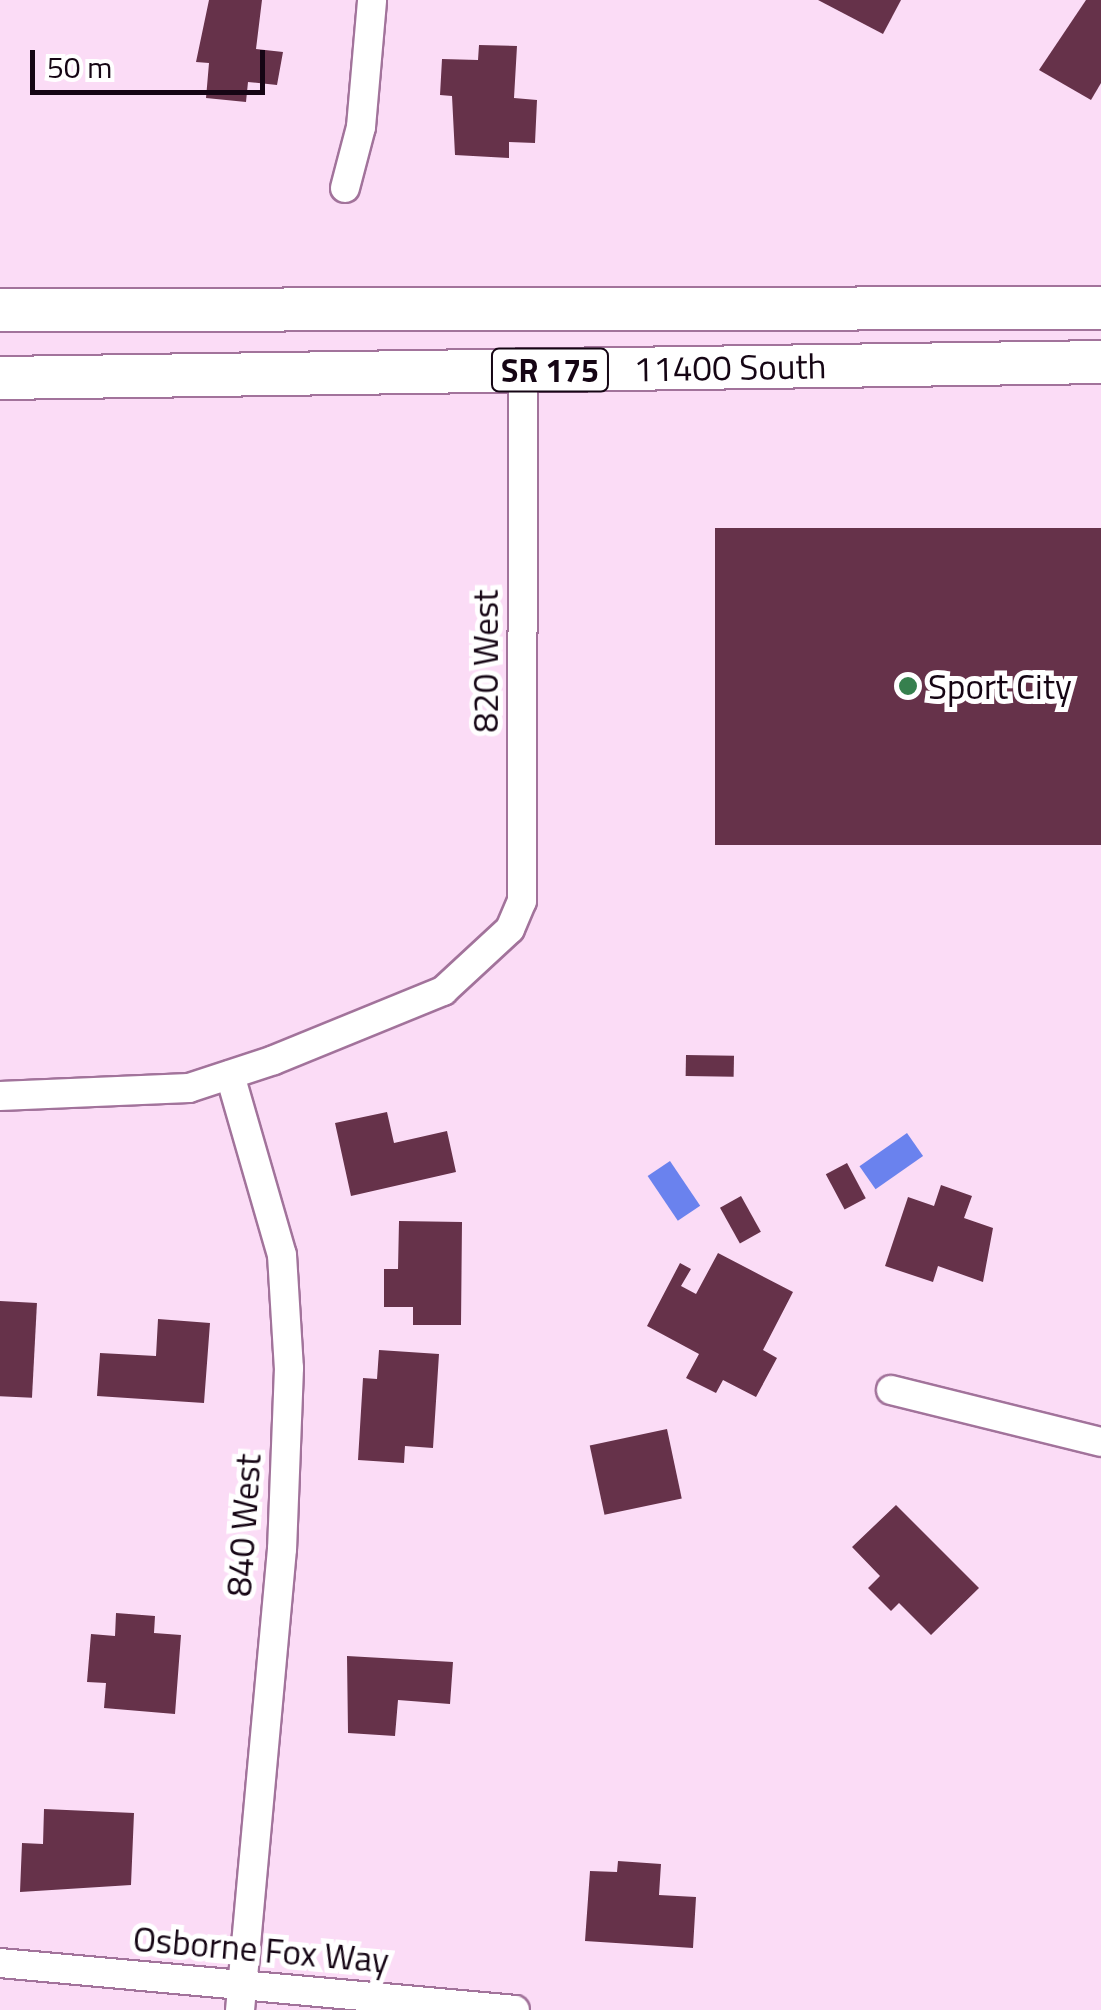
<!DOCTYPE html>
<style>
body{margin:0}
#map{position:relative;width:1101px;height:2010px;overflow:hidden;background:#fbdcf6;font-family:"Titillium Web",sans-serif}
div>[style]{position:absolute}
.water>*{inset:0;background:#6a82ee;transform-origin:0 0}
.building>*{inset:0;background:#66324a;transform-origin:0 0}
.roads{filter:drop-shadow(2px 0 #a2739b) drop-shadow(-2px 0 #a2739b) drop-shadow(0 2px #a2739b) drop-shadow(0 -2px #a2739b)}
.street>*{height:28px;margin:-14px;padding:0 14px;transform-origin:14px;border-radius:14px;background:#fff}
.primary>*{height:42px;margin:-21px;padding:0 21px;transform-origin:21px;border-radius:21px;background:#fff}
.dots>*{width:28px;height:28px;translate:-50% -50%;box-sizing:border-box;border:5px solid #fff;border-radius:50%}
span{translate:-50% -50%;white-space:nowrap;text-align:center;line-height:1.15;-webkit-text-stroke:10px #fff;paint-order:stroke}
.shield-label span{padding:2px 8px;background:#fff;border:2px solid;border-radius:8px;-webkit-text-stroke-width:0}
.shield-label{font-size:32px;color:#150514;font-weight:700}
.street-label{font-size:35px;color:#150514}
.poi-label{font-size:35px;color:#150514}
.left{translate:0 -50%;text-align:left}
.scale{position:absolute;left:30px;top:50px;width:235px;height:45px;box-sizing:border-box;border:5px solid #150514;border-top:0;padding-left:12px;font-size:30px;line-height:35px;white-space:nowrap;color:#150514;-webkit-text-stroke:8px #fff;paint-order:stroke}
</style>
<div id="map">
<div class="water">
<div style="left:907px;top:1133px;width:28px;height:58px;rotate:55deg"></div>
<div style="left:670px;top:1161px;width:54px;height:27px;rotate:56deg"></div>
</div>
<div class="building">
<div style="clip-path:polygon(209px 0,262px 0,256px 49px,283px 52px,277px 85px,248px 82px,246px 102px,206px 98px,209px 63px,196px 62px)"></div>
<div style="clip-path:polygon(818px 0,901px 0,883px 34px)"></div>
<div style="clip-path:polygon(1086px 0,1101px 0,1101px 83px,1091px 100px,1039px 70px)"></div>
<div style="clip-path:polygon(479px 45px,517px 46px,514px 98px,537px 100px,535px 143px,509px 142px,509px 158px,455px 155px,452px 96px,440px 95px,442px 59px,478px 60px)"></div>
<div style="left:715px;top:528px;width:386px;height:317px"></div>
<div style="left:686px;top:1055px;width:48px;height:21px;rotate:1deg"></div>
<div style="clip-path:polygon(387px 1112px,394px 1143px,447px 1131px,456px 1172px,351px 1196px,335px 1123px)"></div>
<div style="left:847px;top:1163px;width:40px;height:24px;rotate:62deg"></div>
<div style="clip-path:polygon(941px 1185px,972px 1196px,964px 1218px,993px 1228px,983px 1282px,938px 1266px,933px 1282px,885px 1266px,908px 1197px,934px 1206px)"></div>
<div style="left:741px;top:1196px;width:41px;height:24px;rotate:61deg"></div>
<div style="clip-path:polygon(399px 1221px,462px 1222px,461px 1325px,413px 1325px,413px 1307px,384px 1307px,384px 1269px,398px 1269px)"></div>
<div style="clip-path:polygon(718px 1253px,793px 1292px,763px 1350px,777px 1358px,756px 1397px,723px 1380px,716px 1393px,686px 1378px,699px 1354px,647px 1326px,680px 1263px,691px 1269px,681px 1286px,696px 1294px)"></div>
<div style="left:0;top:1301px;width:37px;height:95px;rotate:3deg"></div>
<div style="clip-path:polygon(158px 1319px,210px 1323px,204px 1403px,97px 1396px,100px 1353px,156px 1356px)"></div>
<div style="clip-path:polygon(379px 1350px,439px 1354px,433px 1448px,405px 1446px,404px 1463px,358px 1460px,363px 1378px,377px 1379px)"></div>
<div style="left:667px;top:1429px;width:71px;height:79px;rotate:78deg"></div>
<div style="clip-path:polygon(896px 1505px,979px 1588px,931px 1635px,899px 1603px,891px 1611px,868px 1588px,880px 1576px,852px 1547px)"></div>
<div style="clip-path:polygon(116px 1613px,155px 1616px,154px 1633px,181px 1635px,175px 1714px,104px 1708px,106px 1683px,87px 1682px,91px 1634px,115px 1636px)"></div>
<div style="clip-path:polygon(347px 1656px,453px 1662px,450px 1704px,398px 1700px,395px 1736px,348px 1733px)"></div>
<div style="clip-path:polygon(44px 1809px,134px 1813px,131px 1885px,20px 1892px,22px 1843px,43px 1844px)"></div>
<div style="clip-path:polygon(618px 1861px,661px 1864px,659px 1895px,696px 1897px,693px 1948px,585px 1941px,590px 1871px,617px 1872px)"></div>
</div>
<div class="roads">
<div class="street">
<div style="left:345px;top:188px;width:63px;rotate:-75.3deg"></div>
<div style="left:361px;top:127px;width:127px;rotate:-85deg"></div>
<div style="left:230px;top:1075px;width:187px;rotate:73.9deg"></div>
<div style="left:282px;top:1255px;width:113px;rotate:86.5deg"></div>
<div style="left:289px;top:1368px;width:181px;rotate:92.2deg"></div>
<div style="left:282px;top:1549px;width:463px;rotate:95.2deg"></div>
<div style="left:0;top:1096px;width:189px;rotate:-2.4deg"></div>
<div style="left:189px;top:1088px;width:89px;rotate:-18.2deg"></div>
<div style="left:274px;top:1060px;width:183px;rotate:-22.2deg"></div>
<div style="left:443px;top:991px;width:91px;rotate:-42.8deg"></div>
<div style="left:510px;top:929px;width:30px;rotate:-67deg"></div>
<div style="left:522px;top:901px;width:531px;rotate:-89.89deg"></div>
<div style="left:891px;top:1390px;width:216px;rotate:13.9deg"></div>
<div style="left:0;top:1963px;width:517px;rotate:5.21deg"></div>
</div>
<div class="primary">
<div style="left:0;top:310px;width:1101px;rotate:-0.1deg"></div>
<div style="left:0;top:378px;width:1101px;rotate:-0.83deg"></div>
</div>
</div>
<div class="dots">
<div style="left:908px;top:686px;background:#36804e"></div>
</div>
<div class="shield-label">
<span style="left:550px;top:370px">SR 175</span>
</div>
<div class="street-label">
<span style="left:730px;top:367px;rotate:-1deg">11400 South</span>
<span style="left:485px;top:661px;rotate:-90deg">820 West</span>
<span style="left:243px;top:1525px;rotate:-86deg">840 West</span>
<span style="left:261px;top:1949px;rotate:5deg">Osborne Fox Way</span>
</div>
<div class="poi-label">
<span class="left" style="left:928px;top:686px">Sport City</span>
</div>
<div class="scale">50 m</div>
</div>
